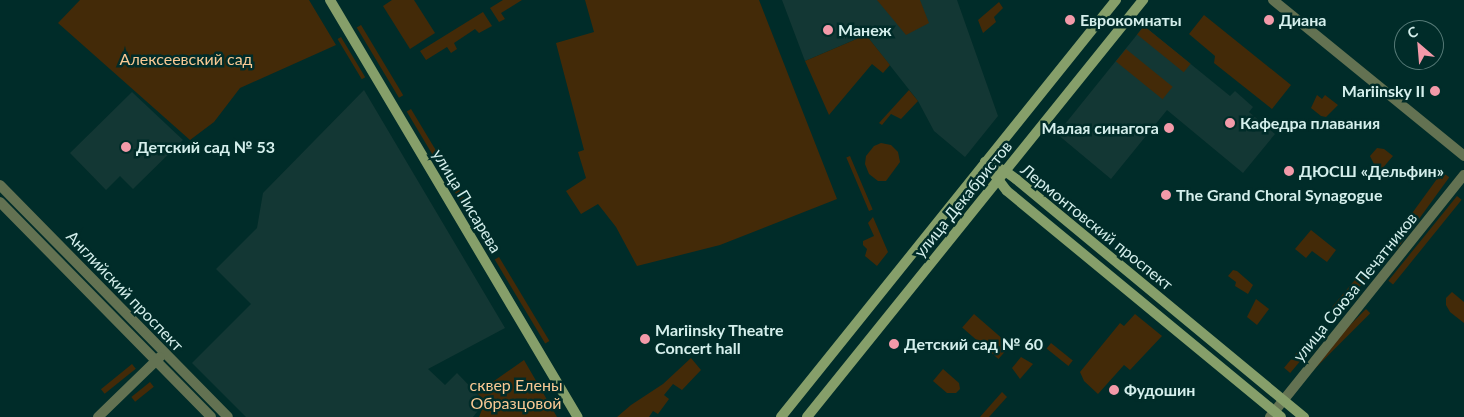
<!DOCTYPE html>
<meta charset="utf-8">
<style>
body{margin:0}
#map{position:relative;width:1464px;height:417px;overflow:hidden;background:#002c29;font-family:Lato,sans-serif}
div>[style]{position:absolute}
.built>*{inset:0;background:#133734}
.green>*{inset:0;background:#432a08;transform-origin:0 0}
.street>*{height:10px;margin:-5px;padding:0 5px;transform-origin:5px;border-radius:5px;background:#637252}
.secondary>*{height:10px;margin:-5px;padding:0 5px;transform-origin:5px;border-radius:5px;background:#869f6a}
.dots>*{width:14px;height:14px;translate:-50% -50%;box-sizing:border-box;border:2px solid #002c29;border-radius:50%}
span{translate:-50% -50%;white-space:nowrap;text-align:center;line-height:1.15;-webkit-text-stroke:5px #002c29;paint-order:stroke}
.poi-label{font-size:16px;color:#d4efec;font-weight:700}
.left{translate:0 -50%;text-align:left}
.right{translate:-100% -50%;text-align:right}
.park-label{font-size:16px;color:#f9c994}
.street-label{font-size:16px;color:#d4efec}
.north{position:absolute;left:1394px;top:20px;width:50px;height:50px;box-sizing:border-box;background:#002c29;border:1px solid #557a77;border-radius:50%;rotate:333deg;font-size:14px;font-weight:700;line-height:20px;text-align:center;color:#d4efec}
.north::after{content:'';display:block;margin:auto;width:18px;height:22px;background:#f39aa9;clip-path:polygon(50% 0,100% 100%,50% 72%,0 100%)}
</style>
<div id="map">
<div class="built">
<div style="clip-path:polygon(782px 0,957px 0,998px 116px,965px 157px,934px 131px,918px 101px,866px 35px,805px 61px)"></div>
<div style="clip-path:polygon(1144px 26px,1230px 96px,1235px 91px,1253px 107px,1249px 112px,1275px 134px,1243px 173px,1167px 110px,1111px 179px,1057px 134px)"></div>
<div style="clip-path:polygon(364px 90px,505px 328px,428px 369px,445px 385px,457px 373px,485px 402px,473px 417px,246px 417px,192px 363px,251px 304px,216px 269px,257px 228px,263px 193px)"></div>
<div style="clip-path:polygon(132px 92px,183px 140px,133px 189px,120px 176px,106px 190px,70px 153px)"></div>
</div>
<div class="green">
<div style="clip-path:polygon(80px 0,309px 0,336px 45px,240px 88px,214px 122px,190px 140px,58px 23px)"></div>
<div style="clip-path:polygon(392px 0,414px 0,435px 33px,410px 49px,383px 6px)"></div>
<div style="clip-path:polygon(503px 0,522px 0,501px 13px,505px 19px,499px 22px,490px 8px)"></div>
<div style="clip-path:polygon(585px 0,759px 0,837px 199px,720px 245px,637px 266px,616px 227px,598px 204px,581px 214px,566px 191px,586px 178px,578px 152px,584px 150px,556px 43px,594px 32px)"></div>
<div style="clip-path:polygon(877px 0,920px 0,929px 23px,906px 35px)"></div>
<div style="clip-path:polygon(999px 2px,1003px 8px,994px 17px,996px 22px,983px 33px,978px 20px)"></div>
<div style="clip-path:polygon(483px 12px,492px 26px,479px 33px,475px 29px,454px 43px,457px 49px,451px 53px,447px 47px,426px 60px,420px 51px)"></div>
<div style="clip-path:polygon(1204px 15px,1291px 85px,1272px 109px,1214px 63px,1215px 56px,1189px 34px)"></div>
<div style="left:361px;top:25px;width:82px;height:5px;rotate:59deg"></div>
<div style="left:1144px;top:26px;width:60px;height:11px;rotate:39deg"></div>
<div style="clip-path:polygon(866px 35px,890px 65px,883px 73px,872px 64px,829px 115px,805px 61px)"></div>
<div style="left:341px;top:37px;width:47px;height:4px;rotate:59deg"></div>
<div style="left:1126px;top:49px;width:60px;height:16px;rotate:39deg"></div>
<div style="clip-path:polygon(909px 90px,918px 101px,901px 119px,891px 114px,882px 125px,879px 123px)"></div>
<div style="clip-path:polygon(1317px 95px,1322px 99px,1325px 95px,1338px 105px,1326px 117px,1321px 116px,1311px 108px)"></div>
<div style="left:411px;top:109px;width:64px;height:5px;rotate:59deg"></div>
<div style="clip-path:polygon(881px 143px,891px 145px,898px 152px,900px 162px,886px 181px,878px 181px,869px 174px,865px 164px,866px 156px,874px 146px)"></div>
<div style="clip-path:polygon(1377px 148px,1384px 149px,1393px 156px,1381px 170px,1374px 164px,1370px 156px)"></div>
<div style="left:850px;top:156px;width:58px;height:4px;rotate:67deg"></div>
<div style="left:1442px;top:172px;width:9px;height:88px;rotate:36deg"></div>
<div style="left:451px;top:176px;width:74px;height:5px;rotate:59deg"></div>
<div style="left:1457px;top:196px;width:6px;height:109px;rotate:39deg"></div>
<div style="clip-path:polygon(873px 217px,888px 252px,877px 266px,865px 256px,867px 249px,863px 245px,863px 241px,874px 236px,868px 223px)"></div>
<div style="clip-path:polygon(1311px 230px,1336px 250px,1327px 262px,1312px 251px,1306px 258px,1295px 249px)"></div>
<div style="left:1380px;top:250px;width:8px;height:75px;rotate:40deg"></div>
<div style="left:499px;top:257px;width:98px;height:5px;rotate:59deg"></div>
<div style="clip-path:polygon(1233px 270px,1237px 271px,1253px 285px,1248px 294px,1235px 286px,1236px 282px,1228px 276px)"></div>
<div style="clip-path:polygon(1452px 292px,1464px 302px,1464px 323px,1450px 312px,1446px 305px,1446px 298px)"></div>
<div style="clip-path:polygon(1256px 299px,1269px 309px,1257px 325px,1247px 317px)"></div>
<div style="left:1366px;top:309px;width:6px;height:95px;rotate:45deg"></div>
<div style="left:974px;top:314px;width:48px;height:18px;rotate:41deg"></div>
<div style="clip-path:polygon(1135px 314px,1162px 336px,1130px 370px,1124px 365px,1098px 394px,1084px 381px,1080px 372px,1120px 323px,1124px 326px)"></div>
<div style="left:1051px;top:343px;width:28px;height:7px;rotate:39deg"></div>
<div style="left:1304px;top:344px;width:8px;height:31px;rotate:40deg"></div>
<div style="clip-path:polygon(1021px 357px,1033px 364px,1020px 379px,1012px 368px)"></div>
<div style="clip-path:polygon(691px 358px,701px 370px,682px 390px,673px 384px,664px 395px,669px 399px,658px 414px,653px 411px,649px 417px,617px 417px,631px 405px,663px 384px)"></div>
<div style="clip-path:polygon(524px 360px,557px 417px,479px 417px,485px 402px,477px 393px)"></div>
<div style="left:132px;top:364px;width:6px;height:40px;rotate:51deg"></div>
<div style="clip-path:polygon(943px 369px,959px 383px,960px 389px,956px 393px,947px 393px,933px 381px)"></div>
<div style="left:150px;top:382px;width:6px;height:24px;rotate:51deg"></div>
<div style="clip-path:polygon(1002px 392px,1007px 397px,989px 417px,980px 417px)"></div>
</div>
<div class="street">
<div style="left:1273px;top:0;width:247px;rotate:39.2deg"></div>
<div style="left:0;top:185px;width:325px;rotate:45.5deg"></div>
<div style="left:0;top:202px;width:301px;rotate:45.5deg"></div>
<div style="left:98px;top:417px;width:86px;rotate:-44.1deg"></div>
<div style="left:1270px;top:417px;width:310px;rotate:-51.3deg"></div>
</div>
<div class="secondary">
<div style="left:330px;top:0;width:485px;rotate:59.3deg"></div>
<div style="left:985px;top:162px;width:22px;rotate:24deg"></div>
<div style="left:1005px;top:171px;width:14px;rotate:36deg"></div>
<div style="left:1016px;top:179px;width:374px;rotate:39.6deg"></div>
<div style="left:985px;top:162px;width:36px;rotate:53deg"></div>
<div style="left:1007px;top:191px;width:355px;rotate:39.5deg"></div>
<div style="left:781px;top:417px;width:535px;rotate:-51.22deg"></div>
<div style="left:807px;top:417px;width:536px;rotate:-51.14deg"></div>
</div>
<div class="dots">
<div style="left:1070px;top:20px;background:#f39aa9"></div>
<div style="left:1269px;top:20px;background:#f39aa9"></div>
<div style="left:828px;top:30px;background:#f39aa9"></div>
<div style="left:1435px;top:91px;background:#f39aa9"></div>
<div style="left:1230px;top:123px;background:#f39aa9"></div>
<div style="left:1169px;top:128px;background:#f39aa9"></div>
<div style="left:126px;top:147px;background:#f39aa9"></div>
<div style="left:1289px;top:171px;background:#f39aa9"></div>
<div style="left:1166px;top:195px;background:#f39aa9"></div>
<div style="left:645px;top:339px;background:#f39aa9"></div>
<div style="left:894px;top:344px;background:#f39aa9"></div>
<div style="left:1114px;top:390px;background:#f39aa9"></div>
</div>
<div class="poi-label">
<span class="left" style="left:1080px;top:20px">Еврокомнаты</span>
<span class="left" style="left:1279px;top:20px">Диана</span>
<span class="left" style="left:838px;top:30px">Манеж</span>
<span class="right" style="left:1425px;top:91px">Mariinsky II</span>
<span class="left" style="left:1240px;top:123px">Кафедра плавания</span>
<span class="right" style="left:1159px;top:128px">Малая синагога</span>
<span class="left" style="left:136px;top:147px">Детский сад № 53</span>
<span class="left" style="left:1299px;top:171px">ДЮСШ «Дельфин»</span>
<span class="left" style="left:1176px;top:195px">The Grand Choral Synagogue</span>
<span class="left" style="left:655px;top:339px">Mariinsky Theatre<br>Concert hall</span>
<span class="left" style="left:904px;top:344px">Детский сад № 60</span>
<span class="left" style="left:1124px;top:390px">Фудошин</span>
</div>
<div class="park-label">
<span style="left:186px;top:59px">Алексеевский сад</span>
<span style="left:516px;top:394px">сквер Елены<br>Образцовой</span>
</div>
<div class="street-label">
<span style="left:963px;top:199px;rotate:-51deg">улица Декабристов</span>
<span style="left:467px;top:201px;rotate:59deg">улица Писарева</span>
<span style="left:1097px;top:227px;rotate:39deg">Лермонтовский проспект</span>
<span style="left:1355px;top:287px;rotate:-51deg">улица Союза Печатников</span>
<span style="left:125px;top:291px;rotate:46deg">Английский проспект</span>
</div>
<div class="north">С</div>
</div>
